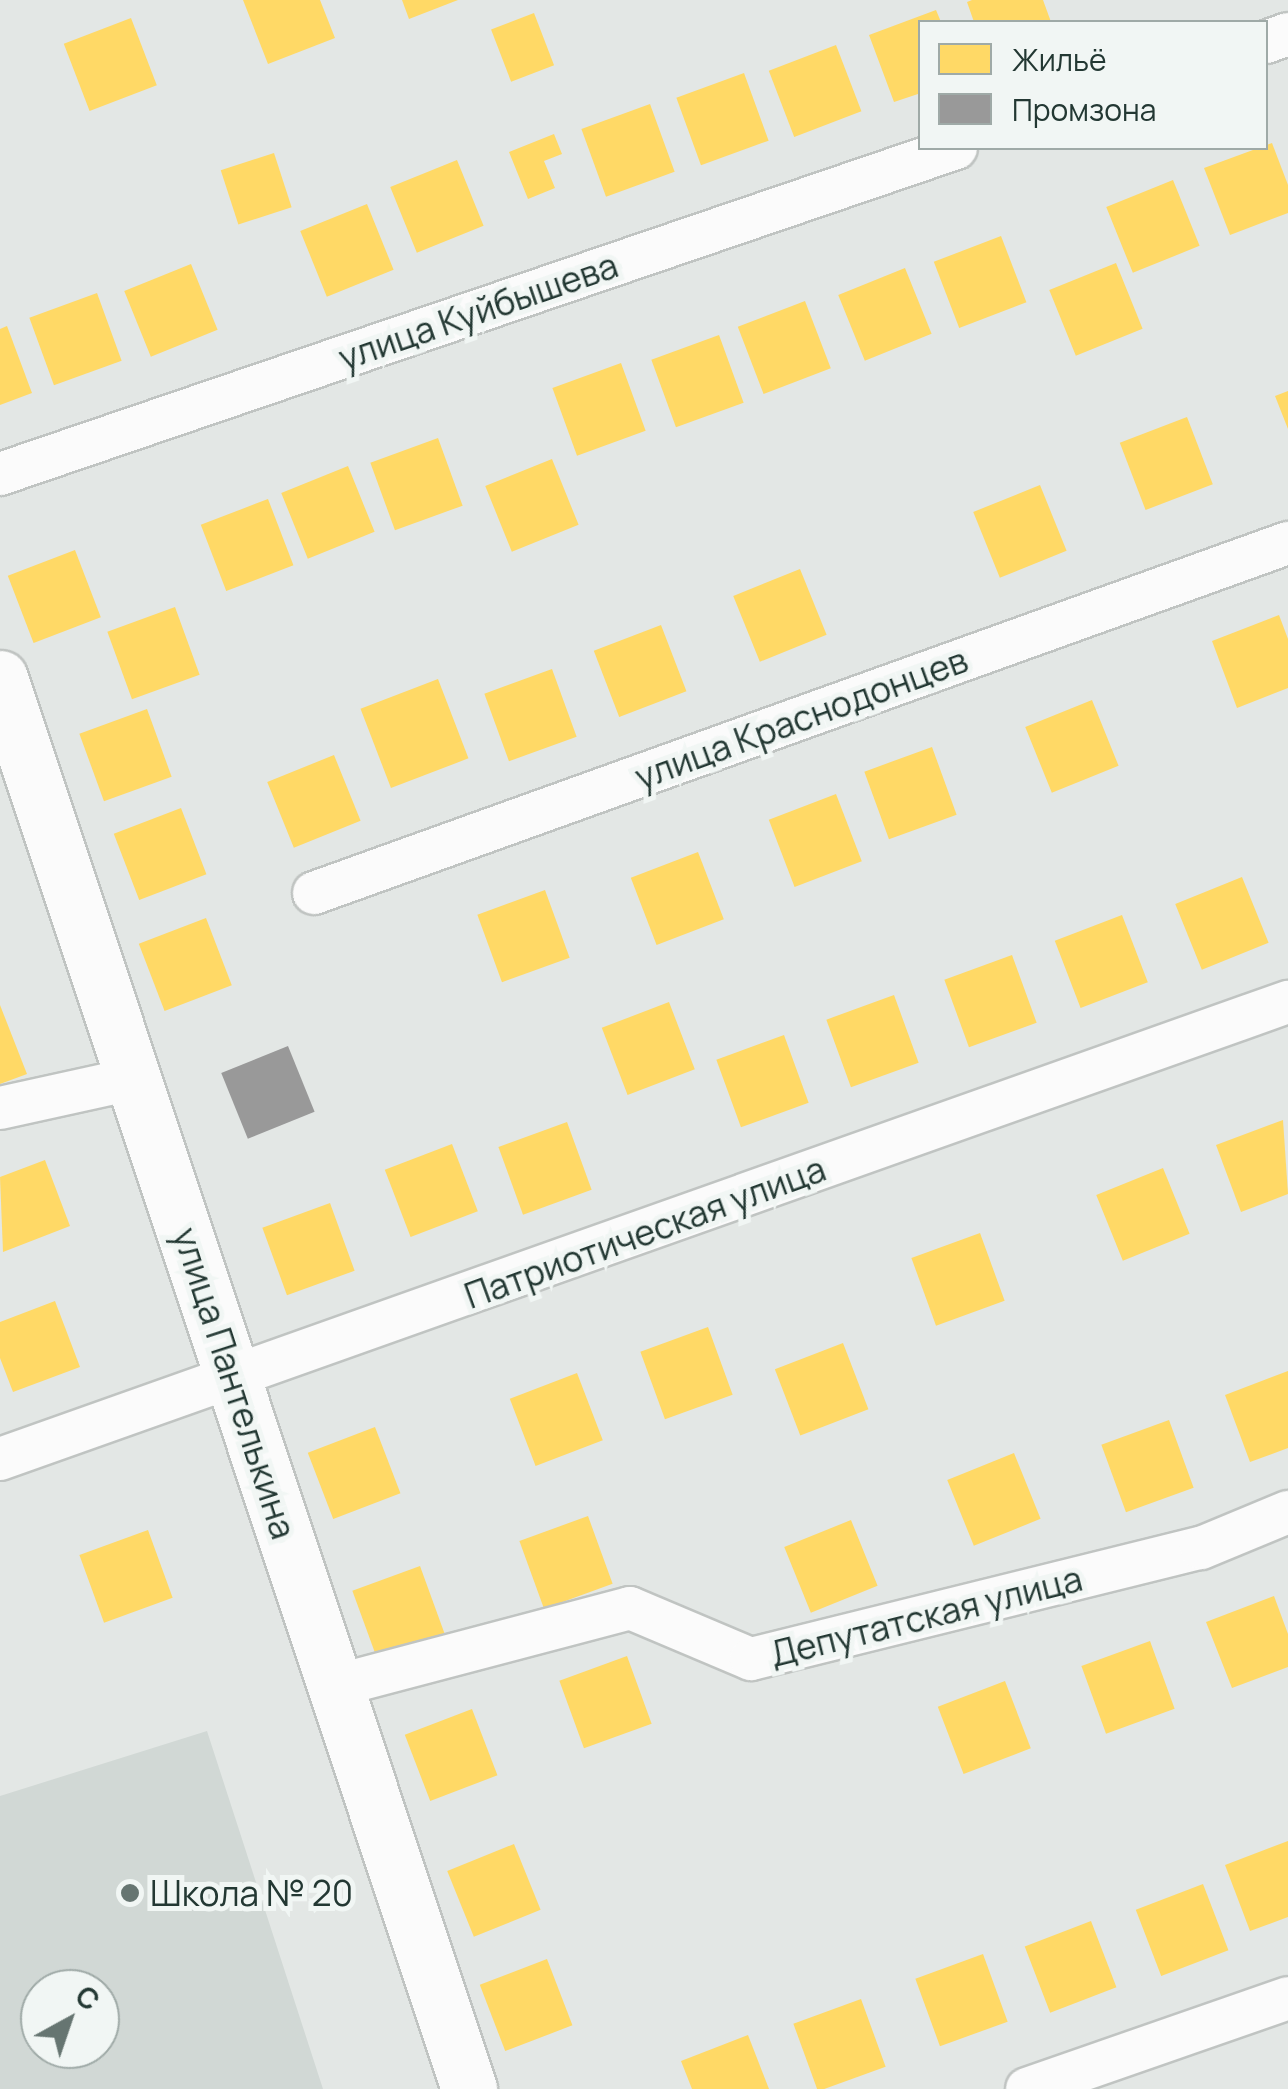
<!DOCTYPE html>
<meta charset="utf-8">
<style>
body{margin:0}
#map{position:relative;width:1288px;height:2089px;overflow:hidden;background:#e3e7e5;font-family:Manrope,sans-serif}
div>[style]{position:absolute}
.built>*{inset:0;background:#d1d8d5}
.homes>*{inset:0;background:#ffd966;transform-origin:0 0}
.industry>*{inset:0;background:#999;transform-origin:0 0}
.roads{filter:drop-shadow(2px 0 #c0c4c2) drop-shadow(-2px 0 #c0c4c2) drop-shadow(0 2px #c0c4c2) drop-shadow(0 -2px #c0c4c2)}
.street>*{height:42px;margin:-21px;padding:0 21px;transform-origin:21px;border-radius:21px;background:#fbfbfb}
.secondary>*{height:55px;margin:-27.5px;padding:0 27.5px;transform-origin:27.5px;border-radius:27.5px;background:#fbfbfb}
.dots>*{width:28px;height:28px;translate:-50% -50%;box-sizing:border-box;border:5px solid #f1f6f4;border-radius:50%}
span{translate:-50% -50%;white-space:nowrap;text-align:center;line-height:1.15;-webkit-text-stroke:10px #f1f6f4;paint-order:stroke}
.street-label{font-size:35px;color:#233833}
.poi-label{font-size:35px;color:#233833}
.left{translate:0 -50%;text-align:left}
.legend{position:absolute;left:918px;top:20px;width:350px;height:130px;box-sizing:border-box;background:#f1f6f4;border:2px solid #9faaa7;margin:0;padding:12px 18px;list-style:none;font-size:30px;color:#233833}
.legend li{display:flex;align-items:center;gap:20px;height:50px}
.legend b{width:50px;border:2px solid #9faaa7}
.north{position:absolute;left:20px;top:1969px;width:100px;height:100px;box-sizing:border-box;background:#f1f6f4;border:2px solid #9faaa7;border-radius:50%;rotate:40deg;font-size:28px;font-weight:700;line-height:40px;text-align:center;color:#233833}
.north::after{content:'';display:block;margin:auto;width:35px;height:45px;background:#667571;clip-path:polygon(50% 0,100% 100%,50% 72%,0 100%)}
</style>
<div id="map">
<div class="built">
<div style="clip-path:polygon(evenodd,207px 1731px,323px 2089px,0 2089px,0 1796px,207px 1731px,40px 1989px,100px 1989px,100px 2049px,40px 2049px,40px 1989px)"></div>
</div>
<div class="homes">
<div style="clip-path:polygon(243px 0,320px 0,335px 38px,268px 64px)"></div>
<div style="clip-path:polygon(402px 0,458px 0,409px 19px)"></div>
<div style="clip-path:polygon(972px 0,1043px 0,1051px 22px,974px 22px,967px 2px)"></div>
<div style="clip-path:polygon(936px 10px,941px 22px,921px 22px,921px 93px,894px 102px,869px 35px)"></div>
<div style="left:534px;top:13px;width:56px;height:46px;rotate:69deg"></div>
<div style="left:131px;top:18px;width:72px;height:72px;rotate:69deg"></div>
<div style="left:836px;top:45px;width:71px;height:72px;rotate:69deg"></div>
<div style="left:744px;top:73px;width:72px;height:72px;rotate:70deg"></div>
<div style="left:650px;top:104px;width:72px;height:73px;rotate:70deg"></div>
<div style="clip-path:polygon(554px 134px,562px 154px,544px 161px,555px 188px,528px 199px,509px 152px)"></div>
<div style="clip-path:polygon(1272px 143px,1288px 185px,1288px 213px,1230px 235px,1204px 168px)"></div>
<div style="left:274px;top:153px;width:57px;height:56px;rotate:72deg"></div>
<div style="left:457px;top:160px;width:71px;height:72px;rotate:68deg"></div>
<div style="left:1173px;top:180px;width:71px;height:72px;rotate:68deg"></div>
<div style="left:367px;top:204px;width:71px;height:72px;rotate:68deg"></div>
<div style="left:1001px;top:236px;width:71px;height:72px;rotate:69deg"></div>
<div style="left:1116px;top:263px;width:71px;height:72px;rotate:68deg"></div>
<div style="left:191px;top:264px;width:71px;height:72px;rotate:68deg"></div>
<div style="left:905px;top:268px;width:71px;height:72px;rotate:68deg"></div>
<div style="left:97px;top:293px;width:72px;height:72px;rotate:70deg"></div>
<div style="left:805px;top:301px;width:72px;height:72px;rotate:69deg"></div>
<div style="clip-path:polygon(7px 326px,32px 393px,0 405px,0 329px)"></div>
<div style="left:719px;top:335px;width:72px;height:72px;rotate:70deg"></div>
<div style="left:621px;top:363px;width:72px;height:73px;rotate:70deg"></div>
<div style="clip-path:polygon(1288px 391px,1288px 429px,1275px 396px)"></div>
<div style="left:1187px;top:417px;width:72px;height:72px;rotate:69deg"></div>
<div style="left:438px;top:438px;width:72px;height:72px;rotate:70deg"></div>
<div style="left:552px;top:459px;width:71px;height:72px;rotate:68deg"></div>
<div style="left:348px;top:466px;width:71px;height:72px;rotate:68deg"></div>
<div style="left:1040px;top:485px;width:71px;height:72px;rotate:68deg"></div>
<div style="left:268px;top:499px;width:71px;height:72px;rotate:69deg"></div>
<div style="left:75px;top:550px;width:72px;height:72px;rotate:69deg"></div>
<div style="left:800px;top:569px;width:71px;height:72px;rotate:68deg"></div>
<div style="left:175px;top:607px;width:72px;height:72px;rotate:70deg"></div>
<div style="clip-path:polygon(1279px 615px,1288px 639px,1288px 688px,1237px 708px,1212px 641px)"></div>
<div style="left:661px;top:625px;width:71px;height:72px;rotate:69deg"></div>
<div style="left:552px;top:669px;width:72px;height:72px;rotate:70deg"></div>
<div style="left:438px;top:679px;width:85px;height:83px;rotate:69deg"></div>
<div style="left:1092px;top:700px;width:71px;height:72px;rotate:68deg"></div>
<div style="left:147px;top:709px;width:72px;height:72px;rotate:70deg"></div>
<div style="left:932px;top:747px;width:72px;height:72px;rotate:70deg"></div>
<div style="left:334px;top:755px;width:71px;height:72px;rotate:68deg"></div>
<div style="left:836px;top:794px;width:72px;height:72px;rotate:69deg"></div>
<div style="left:181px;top:808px;width:71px;height:72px;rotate:69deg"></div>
<div style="left:698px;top:852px;width:72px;height:72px;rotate:69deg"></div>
<div style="left:1242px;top:877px;width:71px;height:72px;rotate:68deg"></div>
<div style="left:545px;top:890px;width:72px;height:72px;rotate:70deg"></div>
<div style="left:1122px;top:915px;width:72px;height:72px;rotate:69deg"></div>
<div style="left:206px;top:918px;width:72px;height:72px;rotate:69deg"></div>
<div style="left:1012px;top:955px;width:72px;height:72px;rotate:70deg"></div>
<div style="left:894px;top:995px;width:72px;height:72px;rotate:70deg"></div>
<div style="left:669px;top:1002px;width:72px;height:72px;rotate:69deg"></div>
<div style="clip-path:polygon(0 1005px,27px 1074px,0 1084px)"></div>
<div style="left:784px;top:1035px;width:72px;height:72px;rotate:70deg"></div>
<div style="clip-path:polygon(1283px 1120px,1288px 1194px,1241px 1212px,1216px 1145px)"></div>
<div style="left:567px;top:1122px;width:72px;height:73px;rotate:70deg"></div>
<div style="left:452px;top:1144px;width:72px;height:72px;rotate:69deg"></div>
<div style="clip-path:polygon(45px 1160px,70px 1226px,3px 1252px,0 1177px)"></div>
<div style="left:1163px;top:1168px;width:71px;height:72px;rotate:68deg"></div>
<div style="left:330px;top:1203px;width:72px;height:72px;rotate:70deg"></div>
<div style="left:980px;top:1233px;width:72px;height:73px;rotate:70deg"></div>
<div style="clip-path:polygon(55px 1301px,80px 1367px,13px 1392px,0 1358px,0 1322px)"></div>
<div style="left:708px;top:1327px;width:72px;height:72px;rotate:70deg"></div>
<div style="left:843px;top:1343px;width:71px;height:73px;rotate:69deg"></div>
<div style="clip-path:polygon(1288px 1371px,1288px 1448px,1250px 1462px,1225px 1395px)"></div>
<div style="left:577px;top:1373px;width:72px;height:72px;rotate:69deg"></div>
<div style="left:1169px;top:1420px;width:72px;height:72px;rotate:70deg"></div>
<div style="left:375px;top:1427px;width:71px;height:72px;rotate:69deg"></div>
<div style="left:1014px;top:1453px;width:71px;height:72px;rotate:68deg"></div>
<div style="left:588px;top:1516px;width:72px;height:73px;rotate:70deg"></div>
<div style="left:851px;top:1520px;width:71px;height:72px;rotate:68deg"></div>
<div style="left:148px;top:1530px;width:72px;height:73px;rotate:70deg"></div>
<div style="left:420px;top:1566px;width:72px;height:72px;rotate:70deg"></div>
<div style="clip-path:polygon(1274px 1596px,1288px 1634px,1288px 1667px,1232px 1688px,1206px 1622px)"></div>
<div style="left:1150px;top:1641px;width:72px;height:73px;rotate:70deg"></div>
<div style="left:627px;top:1656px;width:72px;height:72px;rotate:70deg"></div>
<div style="left:1005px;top:1681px;width:72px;height:72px;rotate:69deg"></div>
<div style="left:472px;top:1709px;width:71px;height:72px;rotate:69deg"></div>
<div style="clip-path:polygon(1288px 1841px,1288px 1917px,1250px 1931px,1225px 1865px)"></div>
<div style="left:514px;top:1844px;width:71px;height:72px;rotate:68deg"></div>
<div style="left:1203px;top:1884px;width:71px;height:72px;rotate:69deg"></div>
<div style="left:1091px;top:1921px;width:71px;height:71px;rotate:69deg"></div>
<div style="left:983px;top:1954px;width:72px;height:72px;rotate:70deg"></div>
<div style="left:547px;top:1959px;width:71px;height:72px;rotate:69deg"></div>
<div style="left:861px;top:1999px;width:72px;height:72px;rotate:70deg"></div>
<div style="clip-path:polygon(748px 2035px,769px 2089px,692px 2089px,681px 2061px)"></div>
</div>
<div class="industry">
<div style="left:288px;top:1046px;width:71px;height:72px;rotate:68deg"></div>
</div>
<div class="roads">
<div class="street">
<div style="left:1266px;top:42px;width:23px;rotate:-20deg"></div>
<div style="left:0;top:474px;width:1010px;rotate:-18.83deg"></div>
<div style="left:314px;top:893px;width:1035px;rotate:-19.77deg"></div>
<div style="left:0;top:1108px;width:135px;rotate:-12.4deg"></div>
<div style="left:0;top:1459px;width:1367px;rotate:-19.54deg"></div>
<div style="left:335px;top:1686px;width:305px;rotate:-14.8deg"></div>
<div style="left:630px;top:1608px;width:131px;rotate:22.9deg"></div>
<div style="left:751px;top:1659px;width:463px;rotate:-13.9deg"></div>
<div style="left:1201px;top:1548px;width:94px;rotate:-22.5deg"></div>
<div style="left:1027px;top:2089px;width:276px;rotate:-19.2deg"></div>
</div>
<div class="secondary">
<div style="left:0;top:678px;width:1487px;rotate:71.61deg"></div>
</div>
</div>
<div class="dots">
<div style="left:130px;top:1893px;background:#667571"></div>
</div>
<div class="street-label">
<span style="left:478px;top:311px;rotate:-19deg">улица Куйбышева</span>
<span style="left:801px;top:718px;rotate:-20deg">улица Краснодонцев</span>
<span style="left:645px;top:1232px;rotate:-20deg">Патриотическая улица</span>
<span style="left:235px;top:1383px;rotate:72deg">улица Пантелькина</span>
<span style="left:926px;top:1616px;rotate:-14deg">Депутатская улица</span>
</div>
<div class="poi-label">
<span class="left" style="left:150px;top:1893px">Школа № 20</span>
</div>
<ul class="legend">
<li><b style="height:28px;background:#ffd966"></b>Жильё</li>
<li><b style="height:28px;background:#999"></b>Промзона</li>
</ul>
<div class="north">С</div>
</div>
